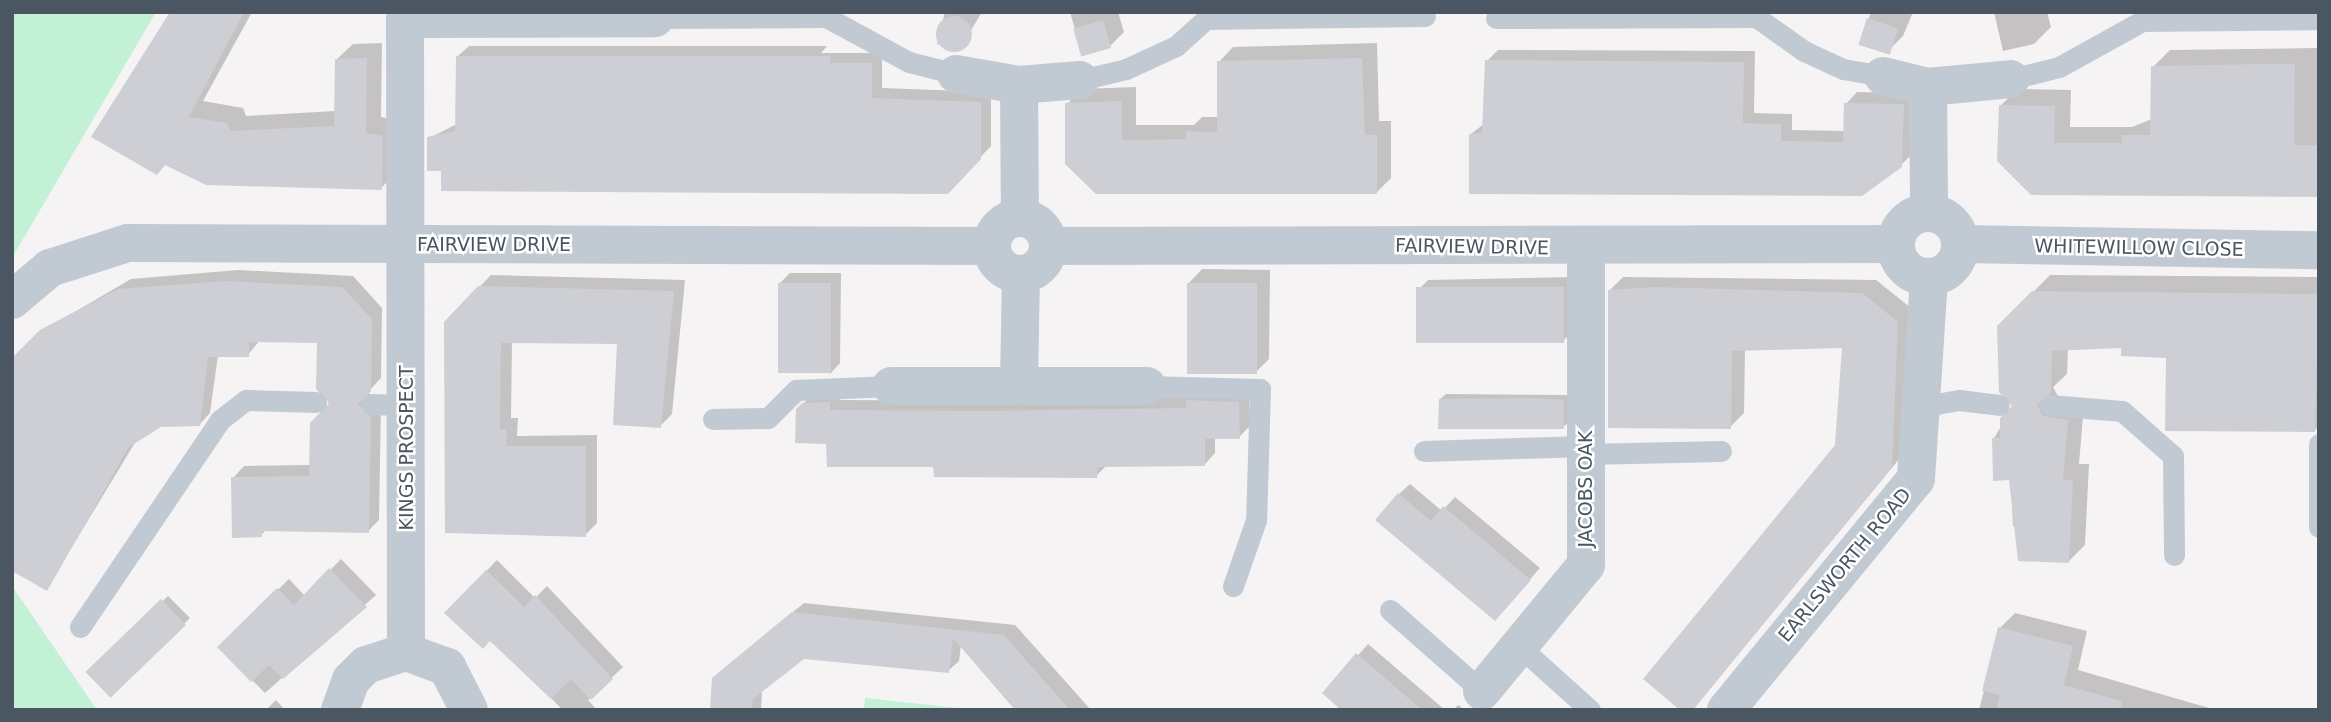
<!DOCTYPE html>
<style>
body{margin:0}
#map{position:relative;width:2331px;height:722px;overflow:hidden;background:#f5f3f3;font-family:"DejaVu Sans",sans-serif}
div>[style]{position:absolute}
.green>*{inset:0;background:#c3f1d5}
.shadow>*{inset:0;background:#0003;transform-origin:0 0}
.building>*{inset:0;background:#cdcfd5;transform-origin:0 0}
.round{border-radius:50%}
.lane>*{height:21px;margin:-10.5px;padding:0 10.5px;transform-origin:10.5px;border-radius:10.5px;background:#c1cad2}
.street>*{height:38px;margin:-19px;padding:0 19px;transform-origin:19px;border-radius:19px;background:#c1cad2}
.street>.ring{margin:-19px;padding:0;box-sizing:content-box;background:none;border:38px solid #c1cad2;border-radius:50%}
span{translate:-50% -50%;white-space:nowrap;text-align:center;line-height:1.15;-webkit-text-stroke:5px #fff;paint-order:stroke}
.street-label{font-size:19px;color:#4a5661}
.frame{position:absolute;inset:0;border:14px solid #4a5661;pointer-events:none}
</style>
<div id="map">
<div class="green">
<div style="clip-path:polygon(12px 12px,156px 12px,12px 258px)"></div>
<div style="clip-path:polygon(12px 586px,97px 710px,12px 710px)"></div>
<div style="clip-path:polygon(865px 698px,968px 709px,969px 710px,864px 710px)"></div>
</div>
<div class="shadow">
<div style="clip-path:polygon(170px 12px,252px 12px,203px 101px,243px 108px,246px 116px,336px 111px,337px 59px,353px 44px,382px 43px,381px 117px,398px 121px,397px 172px,381px 188px,166px 163px)"></div>
<div style="clip-path:polygon(945px 12px,982px 12px,959px 50px,937px 44px)"></div>
<div style="clip-path:polygon(1070px 12px,1118px 12px,1124px 32px,1110px 46px,1082px 54px)"></div>
<div style="clip-path:polygon(1871px 12px,1913px 12px,1903px 36px,1886px 53px,1860px 44px)"></div>
<div style="clip-path:polygon(1994px 12px,2047px 12px,2051px 27px,2034px 44px,2003px 51px)"></div>
<div style="clip-path:polygon(1377px 43px,1379px 121px,1391px 121px,1391px 178px,1376px 193px,1097px 192px,1067px 104px,1082px 89px,1136px 87px,1136px 125px,1194px 125px,1202px 117px,1219px 117px,1219px 62px,1233px 47px)"></div>
<div style="clip-path:polygon(469px 46px,827px 46px,821px 53px,882px 53px,882px 88px,991px 92px,991px 146px,947px 192px,443px 169px,429px 138px,457px 124px,458px 56px)"></div>
<div style="clip-path:polygon(2319px 48px,2319px 195px,2032px 194px,2000px 106px,2018px 89px,2071px 90px,2070px 127px,2132px 127px,2152px 119px,2153px 67px,2170px 50px)"></div>
<div style="clip-path:polygon(1498px 50px,1755px 51px,1754px 113px,1792px 114px,1792px 130px,1845px 131px,1846px 104px,1857px 92px,1914px 93px,1913px 153px,1901px 165px,1471px 134px,1485px 123px,1487px 61px)"></div>
<div style="clip-path:polygon(1202px 269px,1270px 270px,1269px 359px,1255px 373px,1189px 283px)"></div>
<div style="clip-path:polygon(238px 270px,353px 276px,382px 308px,381px 378px,368px 392px,381px 406px,379px 520px,368px 531px,267px 529px,261px 535px,233px 478px,244px 466px,311px 465px,331px 403px,319px 341px,260px 340px,248px 355px,218px 355px,210px 413px,199px 425px,161px 426px,136px 441px,47px 588px,42px 331px,131px 279px)"></div>
<div style="clip-path:polygon(790px 273px,841px 273px,840px 363px,830px 374px,780px 283px)"></div>
<div style="clip-path:polygon(491px 275px,685px 280px,672px 414px,660px 426px,619px 342px,512px 341px,511px 418px,518px 418px,517px 436px,597px 435px,597px 523px,585px 535px,447px 531px,446px 322px)"></div>
<div style="clip-path:polygon(2050px 275px,2319px 277px,2319px 426px,2315px 430px,2167px 356px,2123px 346px,2068px 348px,2067px 374px,2053px 387px,2060px 400px,2084px 404px,2079px 464px,2089px 464px,2085px 545px,2069px 561px,2013px 526px,2011px 479px,1994px 438px,2014px 406px,1999px 327px)"></div>
<div style="clip-path:polygon(1574px 277px,1574px 330px,1563px 341px,1418px 290px,1428px 280px)"></div>
<div style="clip-path:polygon(1623px 277px,1876px 280px,1911px 308px,1905px 452px,1692px 710px,1837px 445px,1844px 346px,1745px 349px,1744px 413px,1730px 427px,1610px 290px)"></div>
<div style="clip-path:polygon(840px 392px,840px 400px,1001px 401px,1249px 392px,1250px 426px,1239px 437px,1215px 437px,1215px 453px,1205px 464px,1107px 465px,1096px 476px,935px 466px,828px 442px,797px 410px,814px 393px)"></div>
<div style="clip-path:polygon(1446px 394px,1569px 395px,1569px 422px,1563px 427px,1440px 399px)"></div>
<div style="clip-path:polygon(1410px 484px,1442px 511px,1455px 497px,1540px 568px,1505px 608px,1399px 494px)"></div>
<div style="clip-path:polygon(341px 559px,376px 595px,265px 693px,219px 647px,289px 579px,305px 596px)"></div>
<div style="clip-path:polygon(497px 560px,535px 598px,547px 586px,623px 667px,588px 700px,597px 710px,563px 710px,491px 639px,447px 612px)"></div>
<div style="left:168px;top:596px;width:31px;height:110px;rotate:45deg"></div>
<div style="clip-path:polygon(804px 603px,1015px 625px,1091px 710px,1016px 710px,961px 645px,959px 661px,948px 671px,804px 657px,762px 689px,761px 710px,711px 710px,725px 668px)"></div>
<div style="clip-path:polygon(2015px 613px,2087px 631px,2078px 670px,2216px 710px,1979px 710px,2000px 628px)"></div>
<div style="clip-path:polygon(1368px 644px,1445px 710px,1345px 710px,1325px 693px)"></div>
<div style="clip-path:polygon(276px 700px,285px 710px,266px 710px)"></div>
<div style="clip-path:polygon(1458px 705px,1465px 710px,1453px 710px)"></div>
</div>
<div class="building">
<div style="clip-path:polygon(170px 12px,244px 12px,189px 117px,227px 123px,230px 131px,334px 126px,335px 59px,367px 58px,366px 133px,383px 136px,382px 190px,206px 185px,165px 165px,157px 175px,91px 137px)"></div>
<div class="round" style="left:936px;top:16px;width:36px;height:36px"></div>
<div style="left:1867px;top:18px;width:33px;height:28px;rotate:18deg"></div>
<div style="left:1103px;top:20px;width:29px;height:31px;rotate:74deg"></div>
<div style="clip-path:polygon(456px 56px,830px 56px,830px 63px,872px 63px,872px 98px,981px 102px,981px 159px,948px 194px,441px 191px,441px 171px,427px 171px,427px 137px,455px 131px)"></div>
<div style="clip-path:polygon(1362px 58px,1365px 135px,1377px 135px,1377px 194px,1096px 194px,1065px 164px,1065px 103px,1122px 101px,1122px 140px,1186px 139px,1186px 131px,1217px 132px,1217px 61px)"></div>
<div style="clip-path:polygon(1485px 60px,1744px 62px,1743px 123px,1781px 124px,1781px 141px,1843px 142px,1844px 103px,1904px 104px,1902px 167px,1862px 196px,1469px 194px,1469px 134px,1482px 133px)"></div>
<div style="clip-path:polygon(2262px 64px,2295px 64px,2294px 145px,2319px 145px,2319px 197px,2031px 195px,1997px 161px,1999px 105px,2055px 106px,2054px 143px,2122px 143px,2122px 135px,2150px 135px,2151px 66px)"></div>
<div style="clip-path:polygon(226px 281px,342px 287px,372px 319px,371px 391px,358px 404px,371px 417px,369px 533px,262px 531px,262px 537px,232px 538px,231px 477px,309px 476px,310px 423px,329px 403px,316px 389px,317px 343px,249px 342px,249px 357px,208px 357px,200px 426px,161px 427px,129px 447px,47px 591px,12px 571px,12px 358px,40px 330px,118px 289px)"></div>
<div style="left:778px;top:283px;width:53px;height:90px"></div>
<div style="left:1187px;top:283px;width:70px;height:91px"></div>
<div style="clip-path:polygon(478px 286px,674px 291px,661px 428px,613px 425px,617px 344px,501px 343px,500px 429px,507px 429px,506px 446px,586px 446px,586px 537px,445px 533px,444px 322px)"></div>
<div style="left:1564px;top:287px;width:56px;height:148px;rotate:90deg"></div>
<div style="clip-path:polygon(1655px 287px,1862px 293px,1898px 322px,1892px 467px,1693px 710px,1680px 710px,1643px 679px,1835px 445px,1842px 348px,1732px 351px,1731px 429px,1608px 428px,1608px 290px)"></div>
<div style="clip-path:polygon(2032px 291px,2319px 294px,2315px 432px,2165px 431px,2166px 358px,2121px 356px,2121px 348px,2052px 351px,2051px 392px,2037px 405px,2043px 416px,2068px 420px,2063px 480px,2073px 480px,2069px 563px,2018px 561px,2009px 480px,1993px 481px,1992px 438px,2000px 438px,2000px 418px,2012px 406px,1999px 392px,1997px 326px)"></div>
<div style="clip-path:polygon(1536px 398px,1564px 400px,1564px 429px,1438px 429px,1439px 399px)"></div>
<div style="clip-path:polygon(1186px 400px,1239px 402px,1240px 439px,1205px 439px,1205px 466px,1098px 467px,1097px 478px,934px 477px,933px 467px,827px 467px,826px 444px,795px 443px,796px 409px,802px 403px,830px 402px,830px 410px,989px 411px,1186px 408px)"></div>
<div style="clip-path:polygon(1398px 493px,1431px 521px,1443px 506px,1531px 580px,1495px 621px,1375px 520px)"></div>
<div style="clip-path:polygon(329px 568px,367px 607px,283px 679px,269px 665px,251px 682px,217px 647px,277px 588px,294px 605px)"></div>
<div style="clip-path:polygon(486px 570px,524px 607px,535px 595px,613px 679px,591px 700px,571px 679px,551px 699px,490px 641px,483px 649px,444px 613px)"></div>
<div style="left:161px;top:599px;width:36px;height:105px;rotate:46deg"></div>
<div style="clip-path:polygon(792px 612px,1004px 635px,1070px 710px,1015px 710px,953px 638px,949px 673px,804px 659px,753px 699px,752px 710px,710px 710px,712px 678px)"></div>
<div style="clip-path:polygon(1998px 627px,2073px 646px,2064px 685px,2122px 701px,2121px 710px,1996px 710px,2000px 695px,1982px 691px)"></div>
<div style="clip-path:polygon(1356px 653px,1377px 671px,1422px 710px,1341px 710px,1322px 693px)"></div>
</div>
<div class="lane">
<div style="left:655px;top:18px;width:171px;rotate:-0.3deg"></div>
<div style="left:826px;top:17px;width:94px;rotate:28.5deg"></div>
<div style="left:909px;top:62px;width:49px;rotate:14.3deg"></div>
<div style="left:1496px;top:18px;width:260px;rotate:-0.2deg"></div>
<div style="left:1756px;top:17px;width:59px;rotate:35.3deg"></div>
<div style="left:1804px;top:51px;width:43px;rotate:24.8deg"></div>
<div style="left:1843px;top:69px;width:41px;rotate:9.9deg"></div>
<div style="left:2011px;top:79px;width:49px;rotate:-14deg"></div>
<div style="left:2059px;top:67px;width:95px;rotate:-29deg"></div>
<div style="left:2142px;top:21px;width:177px;rotate:-0.6deg"></div>
<div style="left:1080px;top:80px;width:47px;rotate:-13.4deg"></div>
<div style="left:1126px;top:69px;width:55px;rotate:-24.7deg"></div>
<div style="left:1176px;top:46px;width:40px;rotate:-42deg"></div>
<div style="left:1206px;top:19px;width:219px;rotate:-0.8deg"></div>
<div style="left:1147px;top:386px;width:113px;rotate:1.5deg"></div>
<div style="left:1260px;top:389px;width:131px;rotate:91.7deg"></div>
<div style="left:1256px;top:520px;width:70px;rotate:109.2deg"></div>
<div style="left:371px;top:404px;width:36px;rotate:2deg"></div>
<div style="left:2050px;top:405px;width:72px;rotate:4.8deg"></div>
<div style="left:2122px;top:411px;width:68px;rotate:41.4deg"></div>
<div style="left:2173px;top:456px;width:99px;rotate:89.4deg"></div>
<div style="left:1925px;top:406px;width:35px;rotate:-10deg"></div>
<div style="left:1959px;top:400px;width:40px;rotate:7.1deg"></div>
<div style="left:713px;top:419px;width:55px;rotate:-1deg"></div>
<div style="left:768px;top:418px;width:40px;rotate:-45deg"></div>
<div style="left:796px;top:390px;width:95px;rotate:-2.4deg"></div>
<div style="left:2319px;top:444px;width:83px;rotate:90deg"></div>
<div style="left:1424px;top:451px;width:162px;rotate:-1.8deg"></div>
<div style="left:1586px;top:454px;width:135px;rotate:-1.3deg"></div>
<div style="left:1390px;top:610px;width:123px;rotate:41.4deg"></div>
<div style="left:80px;top:627px;width:250px;rotate:-55.9deg"></div>
<div style="left:220px;top:420px;width:33px;rotate:-38deg"></div>
<div style="left:246px;top:400px;width:70px;rotate:1.6deg"></div>
<div style="left:1519px;top:646px;width:96px;rotate:42deg"></div>
</div>
<div class="street">
<div style="left:956px;top:74px;width:64px;rotate:9.9deg"></div>
<div style="left:1019px;top:85px;width:61px;rotate:-4.7deg"></div>
<div style="left:1883px;top:76px;width:46px;rotate:13.7deg"></div>
<div style="left:1928px;top:87px;width:83px;rotate:-5.5deg"></div>
<div style="left:1019px;top:85px;width:133px;rotate:89.6deg"></div>
<div style="left:1928px;top:87px;width:126px;rotate:89.5deg"></div>
<div class="ring" style="left:1896px;top:213px;width:26px;height:26px"></div>
<div class="ring" style="left:992px;top:218px;width:18px;height:18px"></div>
<div style="left:1960px;top:244px;width:359px;rotate:1deg"></div>
<div style="left:1048px;top:246px;width:847px;rotate:-0.14deg"></div>
<div style="left:12px;top:300px;width:50px;rotate:-40.1deg"></div>
<div style="left:50px;top:268px;width:82px;rotate:-17.8deg"></div>
<div style="left:128px;top:243px;width:863px;rotate:0.2deg"></div>
<div style="left:891px;top:386px;width:256px"></div>
<div style="left:1019px;top:386px;width:111px;rotate:-89deg"></div>
<div style="left:406px;top:652px;width:633px;rotate:-90.09deg"></div>
<div style="left:405px;top:19px;width:250px;rotate:-0.2deg"></div>
<div style="left:1482px;top:691px;width:163px;rotate:-50.5deg"></div>
<div style="left:1586px;top:565px;width:316px;rotate:-90deg"></div>
<div style="left:340px;top:710px;width:32px;rotate:-70deg"></div>
<div style="left:351px;top:680px;width:21px;rotate:-45deg"></div>
<div style="left:366px;top:665px;width:42px;rotate:-18deg"></div>
<div style="left:406px;top:652px;width:44px;rotate:20.1deg"></div>
<div style="left:447px;top:667px;width:48px;rotate:62.9deg"></div>
<div style="left:1726px;top:710px;width:299px;rotate:-50.6deg"></div>
<div style="left:1916px;top:479px;width:201px;rotate:-86.3deg"></div>
</div>
<div class="street-label">
<span style="left:494px;top:245px">FAIRVIEW DRIVE</span>
<span style="left:1472px;top:247px;rotate:1deg">FAIRVIEW DRIVE</span>
<span style="left:2139px;top:248px;rotate:1deg">WHITEWILLOW CLOSE</span>
<span style="left:407px;top:448px;rotate:-90deg">KINGS PROSPECT</span>
<span style="left:1586px;top:489px;rotate:-90deg">JACOBS OAK</span>
<span style="left:1845px;top:565px;rotate:-50deg">EARLSWORTH ROAD</span>
</div>
<div class="frame"></div>
</div>
